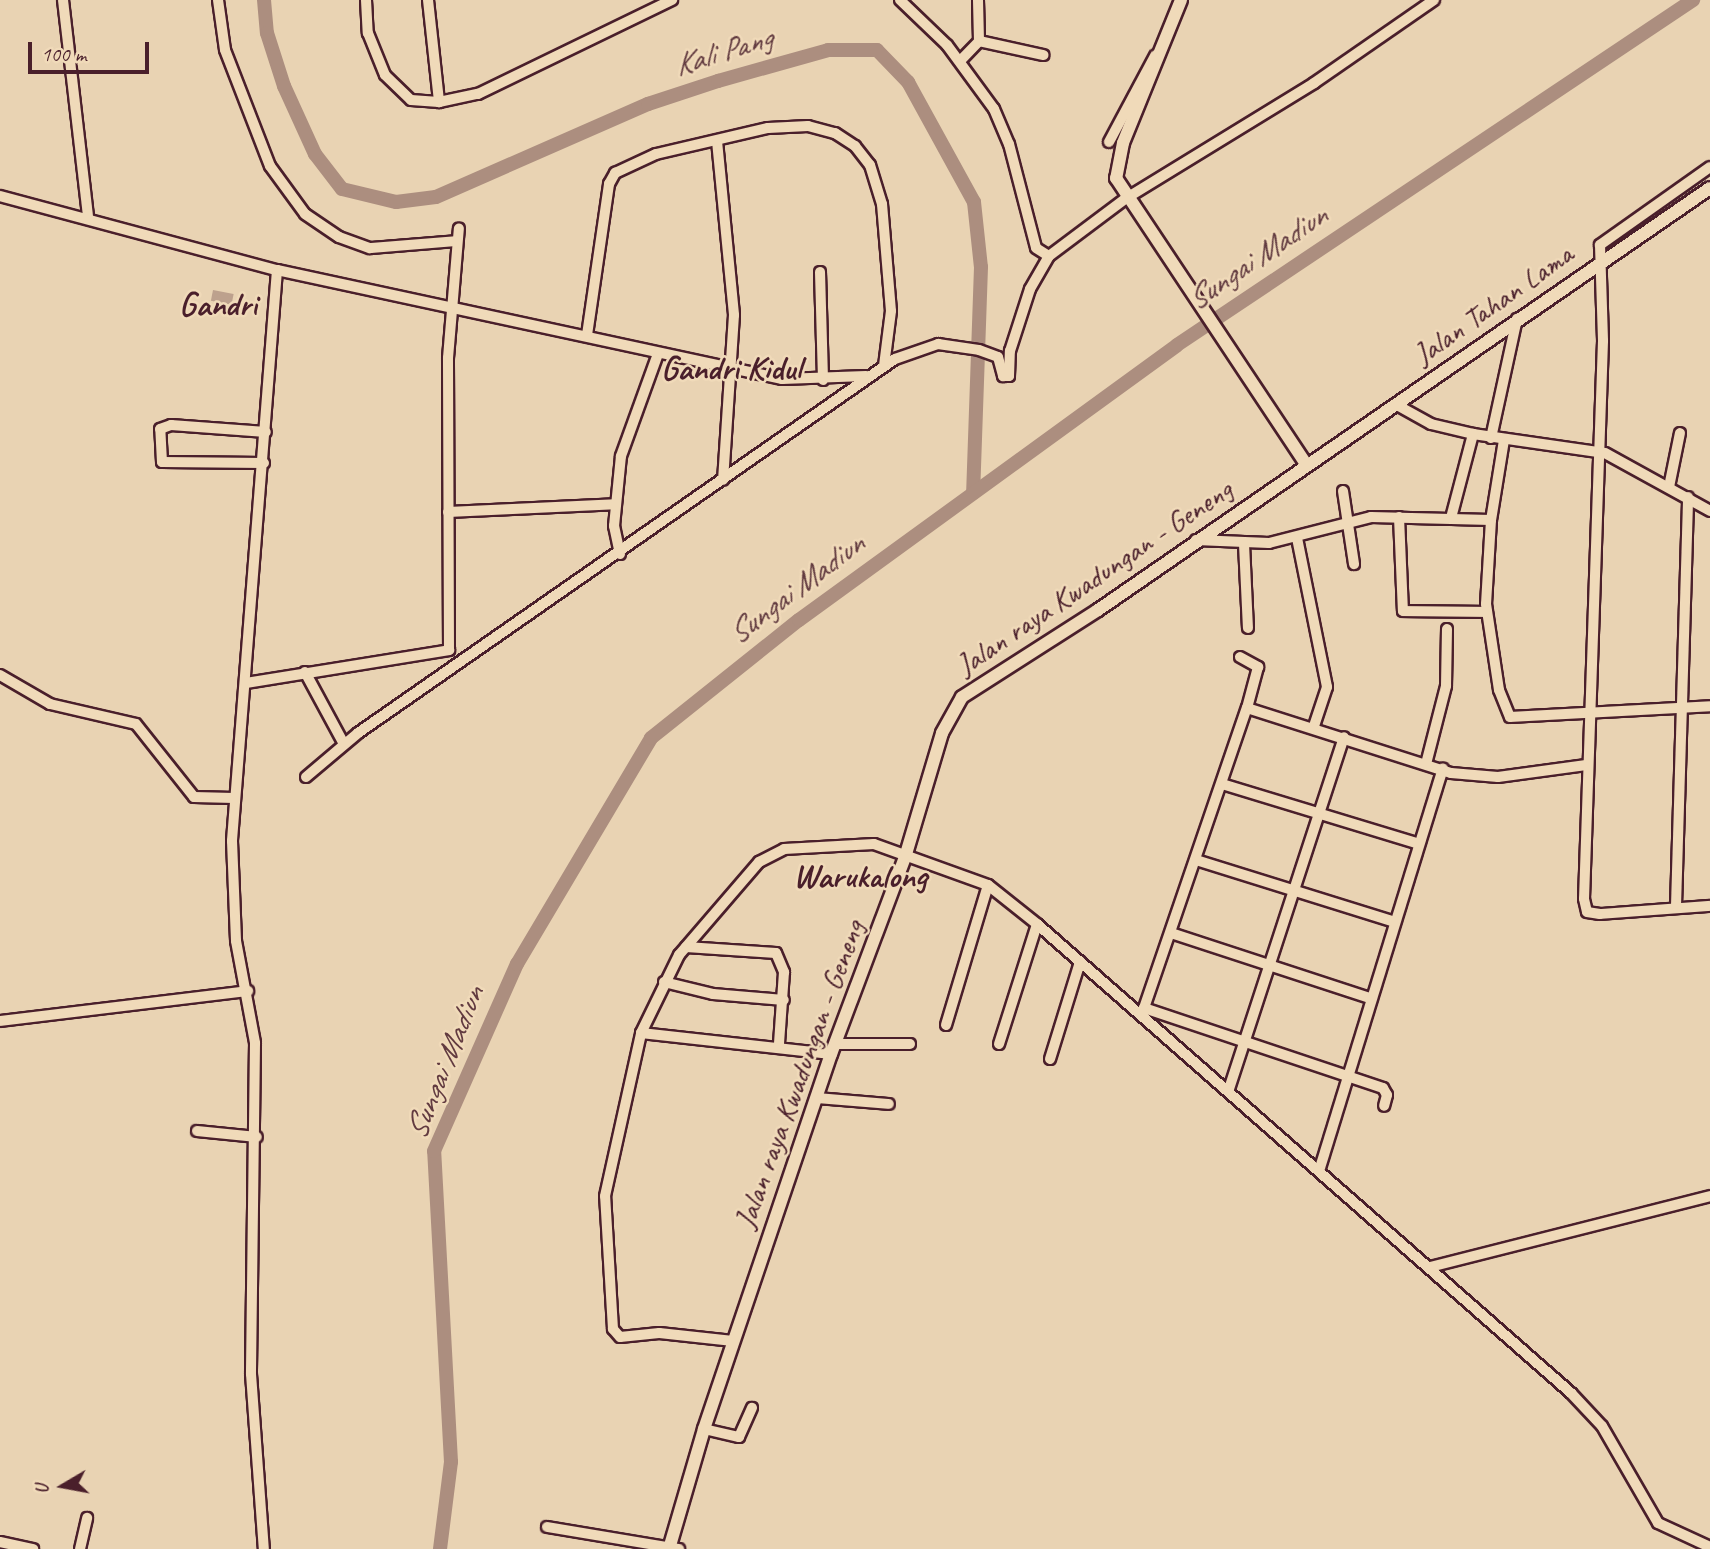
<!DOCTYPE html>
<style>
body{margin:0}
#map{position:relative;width:1710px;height:1549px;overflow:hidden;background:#e9d3b3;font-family:Caveat,sans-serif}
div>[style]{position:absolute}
.river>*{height:14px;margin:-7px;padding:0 7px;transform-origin:7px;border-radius:7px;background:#ac8e7f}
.building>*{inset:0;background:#bda18d;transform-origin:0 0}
.roads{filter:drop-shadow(2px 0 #4a1f2b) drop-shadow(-2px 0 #4a1f2b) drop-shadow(0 2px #4a1f2b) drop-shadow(0 -2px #4a1f2b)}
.minor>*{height:10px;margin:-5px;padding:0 5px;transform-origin:5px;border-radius:5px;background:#f0dab9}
.major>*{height:12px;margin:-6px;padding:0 6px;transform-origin:6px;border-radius:6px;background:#f0dab9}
span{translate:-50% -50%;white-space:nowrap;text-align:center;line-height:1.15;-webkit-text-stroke:5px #f0dab9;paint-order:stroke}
.street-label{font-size:30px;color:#4a1f2b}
.water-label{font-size:32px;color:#623b40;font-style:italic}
.quarter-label{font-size:33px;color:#4a1f2b;font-weight:700}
.north{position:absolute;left:28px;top:1451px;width:70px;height:70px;-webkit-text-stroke:5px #f0dab9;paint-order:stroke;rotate:260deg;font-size:19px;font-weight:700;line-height:28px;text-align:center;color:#4a1f2b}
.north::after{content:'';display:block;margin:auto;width:24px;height:32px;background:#4a1f2b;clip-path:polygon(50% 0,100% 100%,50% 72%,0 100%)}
.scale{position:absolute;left:28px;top:42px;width:121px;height:32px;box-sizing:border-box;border:4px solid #4a1f2b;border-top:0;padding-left:9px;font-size:21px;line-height:24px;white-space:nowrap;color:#4a1f2b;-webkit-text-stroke:5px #f0dab9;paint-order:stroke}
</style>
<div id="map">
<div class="river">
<div style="left:264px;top:0;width:33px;rotate:85deg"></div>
<div style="left:267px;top:33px;width:56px;rotate:72.2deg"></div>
<div style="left:284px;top:86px;width:75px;rotate:65.5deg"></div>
<div style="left:315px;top:154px;width:44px;rotate:52.4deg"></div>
<div style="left:342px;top:189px;width:56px;rotate:13.5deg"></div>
<div style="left:396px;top:202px;width:40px;rotate:-7.1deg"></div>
<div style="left:436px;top:197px;width:232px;rotate:-23.7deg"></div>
<div style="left:648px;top:104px;width:74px;rotate:-18.2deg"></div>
<div style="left:718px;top:81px;width:114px;rotate:-15.7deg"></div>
<div style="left:828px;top:50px;width:49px"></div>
<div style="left:877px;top:50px;width:45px;rotate:45.9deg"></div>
<div style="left:908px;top:82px;width:137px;rotate:61.2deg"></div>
<div style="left:974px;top:202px;width:65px;rotate:83.9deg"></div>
<div style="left:981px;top:267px;width:226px;rotate:92deg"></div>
<div style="left:440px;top:1549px;width:88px;rotate:-82.8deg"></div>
<div style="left:451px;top:1462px;width:311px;rotate:-93.1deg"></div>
<div style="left:434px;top:1151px;width:205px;rotate:-66.1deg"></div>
<div style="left:517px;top:964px;width:263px;rotate:-59.3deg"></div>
<div style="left:651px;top:738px;width:189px;rotate:-38.6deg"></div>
<div style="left:799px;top:620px;width:467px;rotate:-36deg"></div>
<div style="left:1177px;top:345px;width:621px;rotate:-33.77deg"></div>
</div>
<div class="building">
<div style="left:213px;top:290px;width:21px;height:11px;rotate:11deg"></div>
</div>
<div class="roads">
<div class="minor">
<div style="left:63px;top:0;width:217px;rotate:83.4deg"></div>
<div style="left:218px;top:0;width:50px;rotate:82deg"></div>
<div style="left:225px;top:50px;width:124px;rotate:68.8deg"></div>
<div style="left:270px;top:166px;width:59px;rotate:53.9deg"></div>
<div style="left:305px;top:214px;width:41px;rotate:34.1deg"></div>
<div style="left:339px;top:237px;width:33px;rotate:20deg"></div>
<div style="left:370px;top:248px;width:87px;rotate:-4.6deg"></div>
<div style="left:366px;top:0;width:33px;rotate:87deg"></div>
<div style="left:368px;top:33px;width:45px;rotate:68deg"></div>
<div style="left:385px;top:75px;width:36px;rotate:44deg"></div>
<div style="left:411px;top:100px;width:28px;rotate:4deg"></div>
<div style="left:439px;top:102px;width:40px;rotate:-12deg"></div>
<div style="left:478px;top:94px;width:216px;rotate:-25.9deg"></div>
<div style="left:428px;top:0;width:103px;rotate:83.8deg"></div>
<div style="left:900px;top:0;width:65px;rotate:43.8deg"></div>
<div style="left:947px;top:45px;width:79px;rotate:53.7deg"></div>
<div style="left:994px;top:109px;width:38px;rotate:67deg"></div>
<div style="left:1009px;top:144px;width:107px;rotate:75.4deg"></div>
<div style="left:1036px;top:248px;width:15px;rotate:32deg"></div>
<div style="left:979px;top:41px;width:66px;rotate:12.3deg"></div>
<div style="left:960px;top:61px;width:28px;rotate:-46deg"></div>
<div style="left:979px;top:41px;width:41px;rotate:-91.4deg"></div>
<div style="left:717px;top:141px;width:175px;rotate:84.4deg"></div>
<div style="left:734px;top:315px;width:165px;rotate:93.8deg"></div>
<div style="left:1109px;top:142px;width:98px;rotate:-61.9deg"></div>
<div style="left:1710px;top:167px;width:135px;rotate:144.7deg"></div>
<div style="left:1600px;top:245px;width:96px;rotate:88.2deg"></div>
<div style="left:1603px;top:341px;width:558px;rotate:91.95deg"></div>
<div style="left:1584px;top:899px;width:13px;rotate:77deg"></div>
<div style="left:1587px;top:912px;width:13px;rotate:9deg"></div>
<div style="left:1600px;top:914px;width:110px;rotate:-4.2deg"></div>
<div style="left:0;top:196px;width:287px;rotate:15deg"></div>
<div style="left:277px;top:270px;width:573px;rotate:94.51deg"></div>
<div style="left:232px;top:841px;width:100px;rotate:87.7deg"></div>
<div style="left:236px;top:941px;width:104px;rotate:79.4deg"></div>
<div style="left:255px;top:1043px;width:331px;rotate:90.7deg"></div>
<div style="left:251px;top:1374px;width:175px;rotate:85.8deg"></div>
<div style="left:277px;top:270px;width:517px;rotate:12.18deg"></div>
<div style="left:782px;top:379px;width:84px;rotate:-2deg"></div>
<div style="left:820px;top:272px;width:108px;rotate:88.4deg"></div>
<div style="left:587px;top:335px;width:153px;rotate:-81.7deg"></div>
<div style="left:609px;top:184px;width:13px;rotate:-61deg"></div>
<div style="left:615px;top:173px;width:45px;rotate:-24.9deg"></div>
<div style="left:656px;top:154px;width:115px;rotate:-13.1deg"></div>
<div style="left:768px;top:128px;width:40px;rotate:-2.9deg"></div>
<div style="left:808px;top:126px;width:28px;rotate:15deg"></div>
<div style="left:835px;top:133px;width:24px;rotate:33deg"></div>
<div style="left:855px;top:146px;width:24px;rotate:52deg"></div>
<div style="left:870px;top:165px;width:41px;rotate:72.9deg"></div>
<div style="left:882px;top:204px;width:107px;rotate:85.2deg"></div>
<div style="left:891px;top:311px;width:55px;rotate:97.3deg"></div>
<div style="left:1395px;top:404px;width:41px;rotate:29.1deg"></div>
<div style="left:1431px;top:424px;width:43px;rotate:13.4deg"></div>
<div style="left:1473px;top:434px;width:133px;rotate:8.2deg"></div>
<div style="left:1605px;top:453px;width:120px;rotate:28.9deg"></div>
<div style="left:1491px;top:438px;width:122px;rotate:-77.7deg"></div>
<div style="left:1504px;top:440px;width:81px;rotate:99.2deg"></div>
<div style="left:1491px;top:520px;width:84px;rotate:93.4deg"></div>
<div style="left:1486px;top:604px;width:87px;rotate:81.4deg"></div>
<div style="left:1499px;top:690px;width:29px;rotate:68deg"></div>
<div style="left:1510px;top:717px;width:200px;rotate:-3.1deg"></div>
<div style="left:264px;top:463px;width:102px;rotate:-179.4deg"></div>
<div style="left:162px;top:462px;width:33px;rotate:-93deg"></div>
<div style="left:160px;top:429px;width:12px;rotate:-20deg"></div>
<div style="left:171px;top:425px;width:95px;rotate:4.2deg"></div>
<div style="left:1669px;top:487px;width:55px;rotate:-78.5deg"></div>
<div style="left:1343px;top:491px;width:74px;rotate:81.4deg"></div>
<div style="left:448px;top:512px;width:167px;rotate:-2.7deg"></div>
<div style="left:1399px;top:517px;width:94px;rotate:87.6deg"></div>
<div style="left:1403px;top:611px;width:84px;rotate:0.7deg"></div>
<div style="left:1451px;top:518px;width:87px;rotate:-75.3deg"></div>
<div style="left:1297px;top:538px;width:152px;rotate:78.6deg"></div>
<div style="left:1327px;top:687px;width:41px;rotate:108.4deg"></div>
<div style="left:1196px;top:540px;width:73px;rotate:2.4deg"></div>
<div style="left:1269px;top:543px;width:105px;rotate:-14.3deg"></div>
<div style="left:1371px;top:517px;width:120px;rotate:1.4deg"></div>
<div style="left:1244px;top:544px;width:84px;rotate:87.3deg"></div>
<div style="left:620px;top:554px;width:29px;rotate:-102deg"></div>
<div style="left:614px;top:526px;width:70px;rotate:-84.3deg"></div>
<div style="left:621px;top:456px;width:109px;rotate:-70.1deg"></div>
<div style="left:1240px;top:657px;width:21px;rotate:29deg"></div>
<div style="left:1258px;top:667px;width:42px;rotate:105deg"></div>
<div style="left:305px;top:672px;width:82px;rotate:61.6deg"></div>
<div style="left:0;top:675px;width:58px;rotate:30.1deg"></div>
<div style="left:50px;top:704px;width:88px;rotate:13.1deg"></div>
<div style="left:136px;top:724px;width:93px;rotate:51.5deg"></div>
<div style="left:194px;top:797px;width:40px;rotate:1.4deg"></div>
<div style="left:246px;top:683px;width:206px;rotate:-9.2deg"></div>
<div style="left:449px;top:650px;width:292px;rotate:-90.2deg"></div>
<div style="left:448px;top:358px;width:130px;rotate:-85.2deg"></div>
<div style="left:1426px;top:764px;width:81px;rotate:-75.6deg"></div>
<div style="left:1446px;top:686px;width:57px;rotate:-89deg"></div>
<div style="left:306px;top:777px;width:68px;rotate:-40.2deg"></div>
<div style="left:358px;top:733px;width:654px;rotate:-34.86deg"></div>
<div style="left:895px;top:359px;width:46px;rotate:-19.2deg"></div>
<div style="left:938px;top:344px;width:41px;rotate:8.3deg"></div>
<div style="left:979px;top:350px;width:20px;rotate:20deg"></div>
<div style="left:998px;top:357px;width:20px;rotate:75deg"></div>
<div style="left:1003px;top:376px;width:6px"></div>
<div style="left:1009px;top:376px;width:25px;rotate:-88deg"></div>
<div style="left:1010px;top:351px;width:65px;rotate:-72.1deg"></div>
<div style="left:1030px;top:289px;width:38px;rotate:-60deg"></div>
<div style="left:1049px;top:256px;width:95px;rotate:-36.9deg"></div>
<div style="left:1125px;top:199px;width:222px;rotate:-31.5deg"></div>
<div style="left:1314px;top:83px;width:146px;rotate:-34.7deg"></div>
<div style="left:1222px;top:784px;width:206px;rotate:16.9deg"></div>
<div style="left:1196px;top:860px;width:208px;rotate:17.3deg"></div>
<div style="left:1676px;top:906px;width:409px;rotate:-88.3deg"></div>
<div style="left:1171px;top:933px;width:209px;rotate:18.1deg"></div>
<div style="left:686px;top:947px;width:90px;rotate:3.8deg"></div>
<div style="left:776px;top:953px;width:21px;rotate:67deg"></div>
<div style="left:784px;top:972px;width:72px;rotate:94deg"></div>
<div style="left:664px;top:982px;width:50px;rotate:13.8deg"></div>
<div style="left:713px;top:994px;width:71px;rotate:4.8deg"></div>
<div style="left:1144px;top:1008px;width:317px;rotate:-71.1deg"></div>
<div style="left:1247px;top:708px;width:214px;rotate:17.7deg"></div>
<div style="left:1451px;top:773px;width:47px;rotate:4.9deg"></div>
<div style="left:1498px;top:777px;width:89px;rotate:-7.8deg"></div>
<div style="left:1141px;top:1013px;width:6px;rotate:-59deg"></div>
<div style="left:1144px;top:1008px;width:252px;rotate:18.5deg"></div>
<div style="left:1383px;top:1088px;width:8px;rotate:60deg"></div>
<div style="left:1387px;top:1095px;width:11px;rotate:105deg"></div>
<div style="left:0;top:1021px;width:250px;rotate:-6.9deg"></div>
<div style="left:946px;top:1025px;width:146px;rotate:-73.3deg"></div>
<div style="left:641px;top:1033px;width:191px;rotate:6.3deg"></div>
<div style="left:835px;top:1044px;width:75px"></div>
<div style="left:999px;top:1044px;width:126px;rotate:-72.4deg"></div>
<div style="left:1050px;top:1059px;width:102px;rotate:-72.8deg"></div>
<div style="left:1229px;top:1089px;width:370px;rotate:-71.9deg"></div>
<div style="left:816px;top:1098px;width:73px;rotate:4.7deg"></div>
<div style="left:197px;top:1131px;width:60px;rotate:5.7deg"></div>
<div style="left:1320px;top:1168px;width:418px;rotate:-72.9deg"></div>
<div style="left:1430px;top:1267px;width:289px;rotate:-14.2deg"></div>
<div style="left:733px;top:1341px;width:74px;rotate:-173.8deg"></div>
<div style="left:659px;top:1333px;width:39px;rotate:174deg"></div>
<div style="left:620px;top:1337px;width:11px;rotate:-131deg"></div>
<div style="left:613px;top:1329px;width:133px;rotate:-93.4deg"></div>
<div style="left:605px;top:1196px;width:167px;rotate:-77.5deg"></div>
<div style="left:641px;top:1033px;width:87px;rotate:-64deg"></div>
<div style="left:679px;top:955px;width:123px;rotate:-49.3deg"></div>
<div style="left:759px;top:862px;width:28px;rotate:-27deg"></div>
<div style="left:784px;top:849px;width:90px;rotate:-3.2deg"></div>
<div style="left:874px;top:844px;width:121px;rotate:19.8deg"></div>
<div style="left:988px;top:885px;width:63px;rotate:38.5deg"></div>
<div style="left:1037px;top:924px;width:711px;rotate:41.29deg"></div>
<div style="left:1571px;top:1393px;width:45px;rotate:46.8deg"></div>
<div style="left:1602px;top:1426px;width:112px;rotate:60deg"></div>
<div style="left:1658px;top:1523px;width:57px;rotate:24.8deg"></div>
<div style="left:704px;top:1429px;width:36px;rotate:13deg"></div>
<div style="left:739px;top:1437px;width:32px;rotate:-66deg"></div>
<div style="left:547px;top:1527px;width:134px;rotate:9.5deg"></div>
<div style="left:0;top:1542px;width:34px;rotate:12deg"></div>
<div style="left:80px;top:1549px;width:32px;rotate:-77deg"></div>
</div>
<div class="major">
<div style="left:1181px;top:0;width:154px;rotate:112.1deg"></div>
<div style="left:1123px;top:143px;width:36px;rotate:101deg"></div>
<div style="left:1116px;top:178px;width:345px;rotate:56.4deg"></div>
<div style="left:669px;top:1549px;width:125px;rotate:-73.7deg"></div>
<div style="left:704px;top:1429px;width:396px;rotate:-71.3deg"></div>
<div style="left:831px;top:1054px;width:214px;rotate:-69.4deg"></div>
<div style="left:906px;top:854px;width:126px;rotate:-73.4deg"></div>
<div style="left:942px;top:733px;width:41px;rotate:-60.9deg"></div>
<div style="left:962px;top:697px;width:161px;rotate:-32.6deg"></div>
<div style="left:1098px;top:610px;width:743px;rotate:-34.59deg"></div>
</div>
</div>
<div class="street-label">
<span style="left:1493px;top:304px;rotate:-35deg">Jalan Tahan Lama</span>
<span style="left:1094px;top:577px;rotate:-34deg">Jalan raya Kwadungan - Geneng</span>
<span style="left:799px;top:1074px;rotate:-70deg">Jalan raya Kwadungan - Geneng</span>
</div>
<div class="water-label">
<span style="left:723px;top:52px;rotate:-17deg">Kali Pang</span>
<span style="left:1257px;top:258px;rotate:-34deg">Sungai Madiun</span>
<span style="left:796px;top:589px;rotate:-37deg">Sungai Madiun</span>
<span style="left:445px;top:1063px;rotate:-68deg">Sungai Madiun</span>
</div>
<div class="quarter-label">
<span style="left:218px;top:305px">Gandri</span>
<span style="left:731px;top:369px">Gandri Kidul</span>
<span style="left:860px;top:877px">Warukalong</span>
</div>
<div class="north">U</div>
<div class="scale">100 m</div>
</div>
